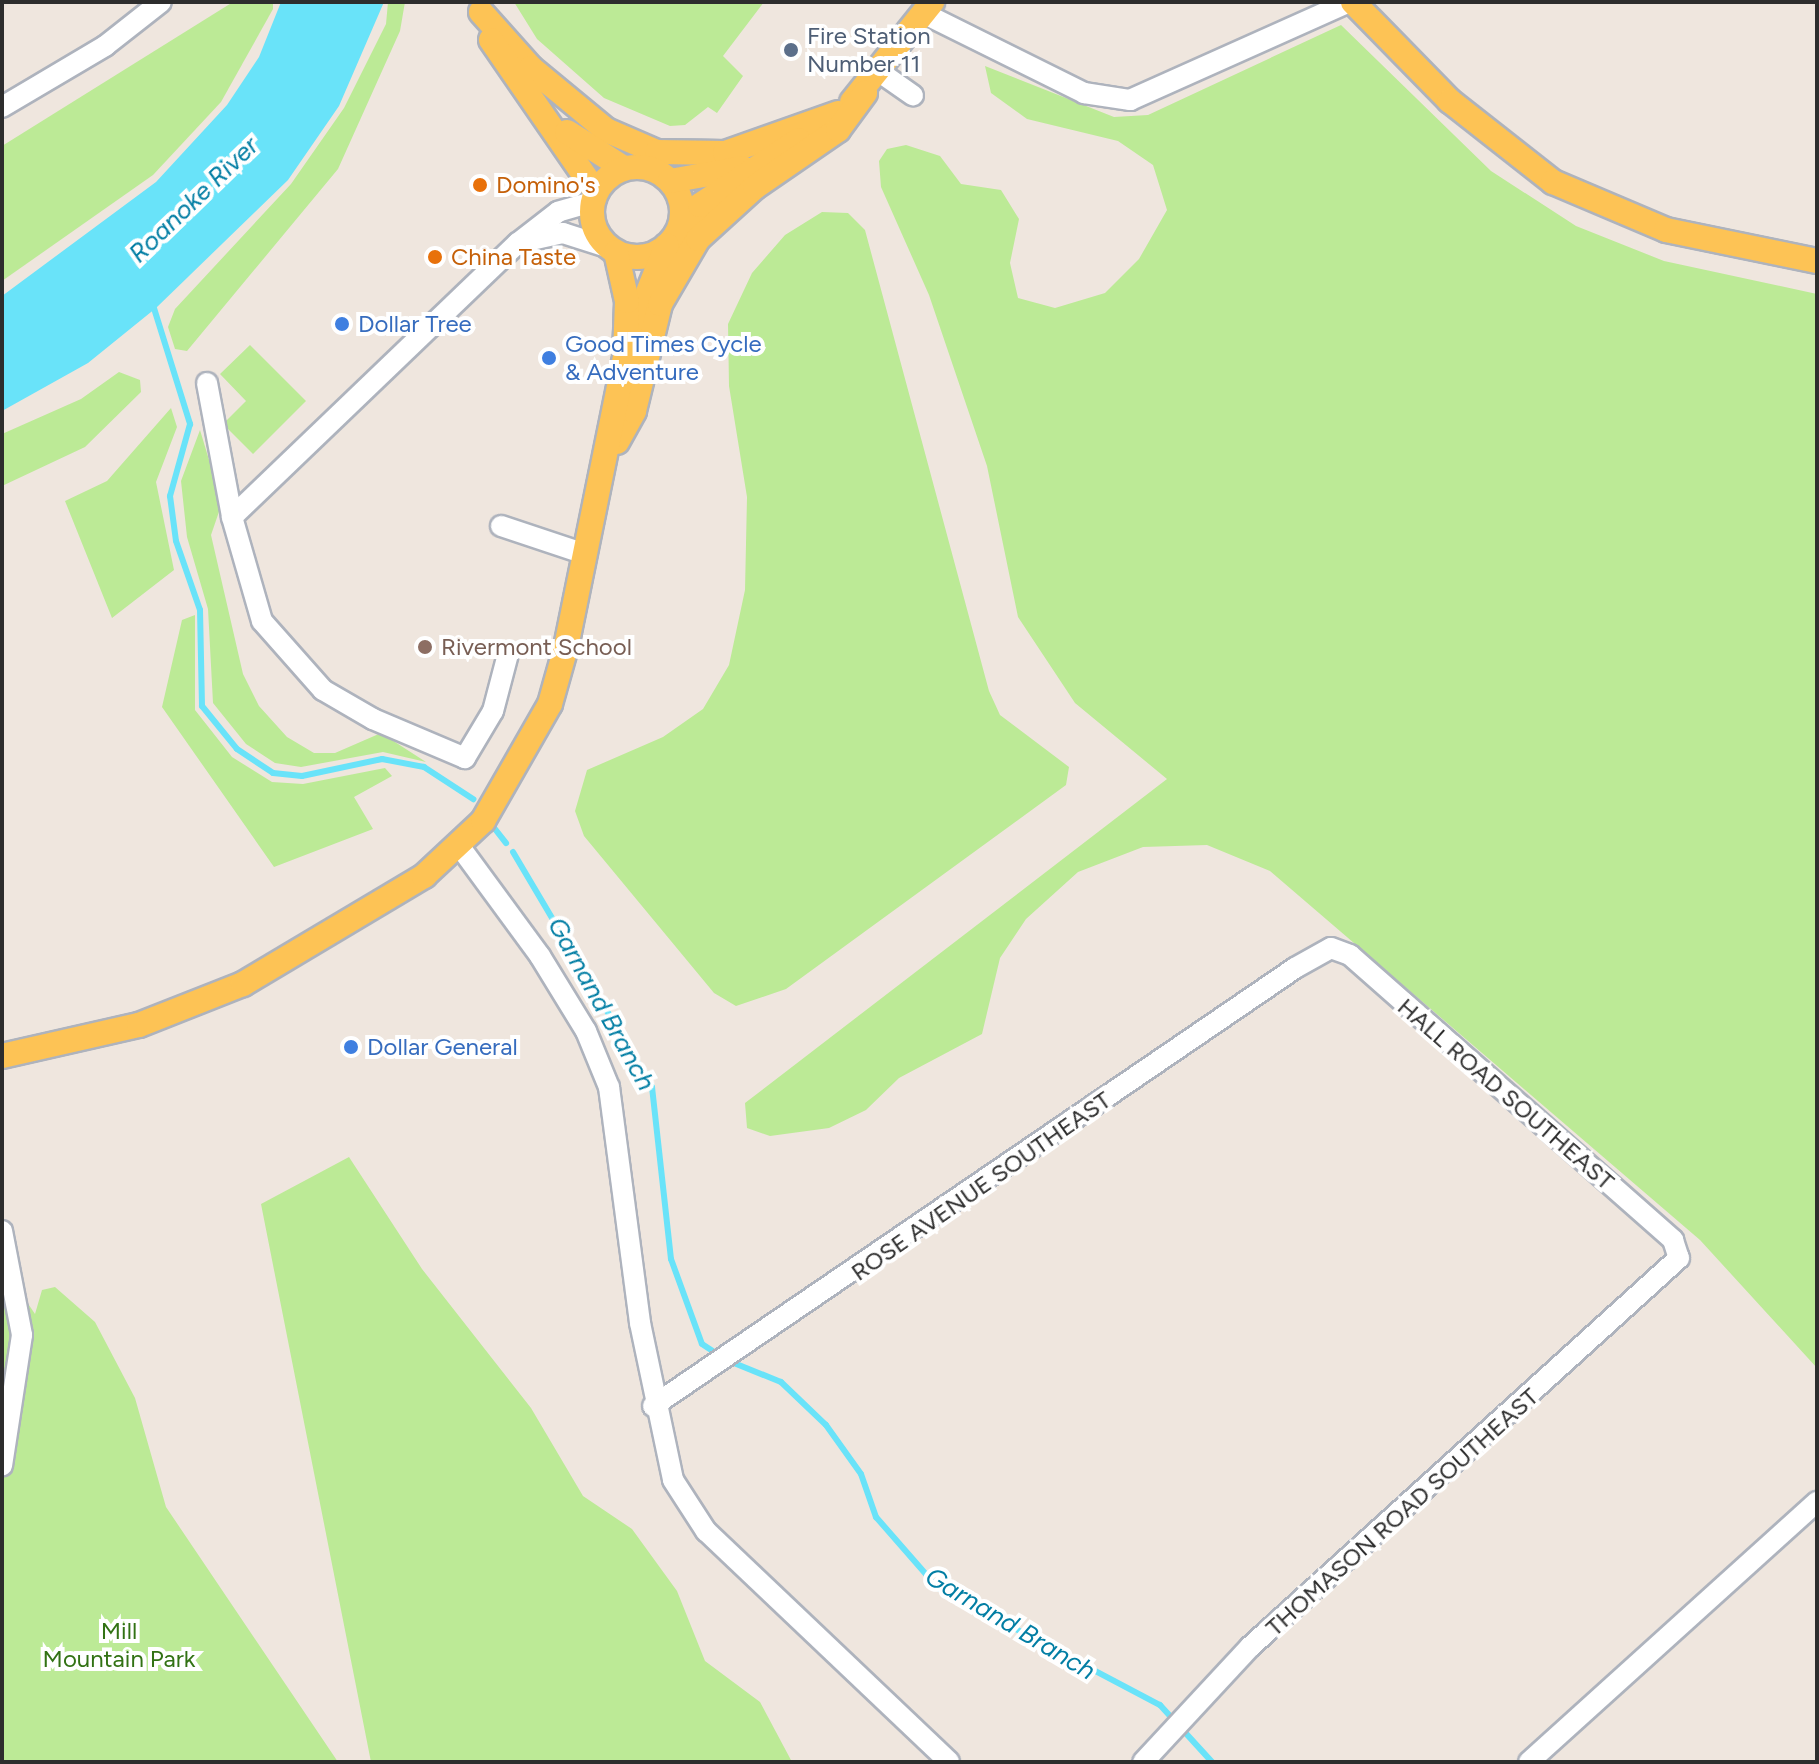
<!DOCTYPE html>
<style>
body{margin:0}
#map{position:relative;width:1819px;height:1764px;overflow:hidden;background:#efe6de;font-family:Figtree,sans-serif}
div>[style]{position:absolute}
.green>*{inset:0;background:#bcea96}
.water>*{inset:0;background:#69e3f9}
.stream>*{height:6px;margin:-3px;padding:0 3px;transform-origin:3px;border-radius:3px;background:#69e3f9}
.roads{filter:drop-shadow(2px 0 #aeb3bd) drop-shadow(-2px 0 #aeb3bd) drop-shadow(0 2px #aeb3bd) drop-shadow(0 -2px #aeb3bd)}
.minor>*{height:20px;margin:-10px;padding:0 10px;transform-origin:10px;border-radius:10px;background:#fff}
.major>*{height:24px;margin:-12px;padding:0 12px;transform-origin:12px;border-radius:12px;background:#fdc355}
.major>.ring{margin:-12px;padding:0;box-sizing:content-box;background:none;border:24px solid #fdc355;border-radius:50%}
.dots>*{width:22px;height:22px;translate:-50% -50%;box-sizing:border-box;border:4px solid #fff;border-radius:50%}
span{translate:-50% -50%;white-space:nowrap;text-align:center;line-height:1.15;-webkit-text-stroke:8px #fff;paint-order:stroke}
.service-label{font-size:24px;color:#4e5e75}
.left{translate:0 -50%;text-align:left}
.food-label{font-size:24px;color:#c56008}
.shop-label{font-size:24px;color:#366cbe}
.education-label{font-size:24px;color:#785e54}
.street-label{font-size:24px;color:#2d2d2d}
.park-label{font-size:24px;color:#327214}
.water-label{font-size:26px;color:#027ea4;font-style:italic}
.frame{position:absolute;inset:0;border:4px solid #2d2d2d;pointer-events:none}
</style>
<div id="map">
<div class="green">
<div style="clip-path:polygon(233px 2px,273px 2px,273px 9px,221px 102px,153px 175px,2px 281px,2px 146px)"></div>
<div style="clip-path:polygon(388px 2px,405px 2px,400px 31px,338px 169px,187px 351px,175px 349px,168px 327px,175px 309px,291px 184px,344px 108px,386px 24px)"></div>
<div style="clip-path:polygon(514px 2px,764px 2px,723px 56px,743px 76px,717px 113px,708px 107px,685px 125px,670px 126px,604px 98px,537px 39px)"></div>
<div style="clip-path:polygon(1341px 25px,1491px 171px,1576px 226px,1664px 261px,1817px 294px,1817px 1368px,1700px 1240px,1270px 871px,1207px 845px,1143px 847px,1078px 872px,1026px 919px,1000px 958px,982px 1034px,899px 1078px,866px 1110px,829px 1128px,770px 1136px,747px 1128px,745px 1103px,1167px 779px,1075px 703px,1018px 617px,987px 466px,929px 295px,881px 187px,879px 161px,887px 149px,906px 145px,940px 156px,961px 184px,1001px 190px,1019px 219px,1010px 263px,1018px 298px,1055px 308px,1105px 293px,1139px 259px,1167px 210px,1153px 165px,1118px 141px,1027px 119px,991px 93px,985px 66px,1114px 117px,1148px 115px)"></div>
<div style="clip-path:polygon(822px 212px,848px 213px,865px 230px,989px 691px,1000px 715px,1069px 767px,1066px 785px,786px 989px,736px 1006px,714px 993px,584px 836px,575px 811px,587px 770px,663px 737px,703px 709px,729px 665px,745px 590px,747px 497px,729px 386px,728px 324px,752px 273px,785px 235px)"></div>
<div style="clip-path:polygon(250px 345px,306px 401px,253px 454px,223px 424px,246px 401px,220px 374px)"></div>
<div style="clip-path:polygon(119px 372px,140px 380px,141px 392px,85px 447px,2px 486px,2px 434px,81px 399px)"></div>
<div style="clip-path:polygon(171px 408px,177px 427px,156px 482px,174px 570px,112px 618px,65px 501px,107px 481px)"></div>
<div style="clip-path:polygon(200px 430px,222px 503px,211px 535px,243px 674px,259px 706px,287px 737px,314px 753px,335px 753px,381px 733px,426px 762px,383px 752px,301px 767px,275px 763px,246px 744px,213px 703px,208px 609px,187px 537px,181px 481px)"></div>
<div style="clip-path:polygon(195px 615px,195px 710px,232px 757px,272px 782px,303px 784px,385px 768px,392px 776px,354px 797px,373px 829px,274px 867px,162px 707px,182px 620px)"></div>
<div style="clip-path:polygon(349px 1157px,422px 1269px,531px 1408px,583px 1496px,632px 1529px,677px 1591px,705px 1661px,760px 1702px,792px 1762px,371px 1762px,261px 1204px)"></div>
<div style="clip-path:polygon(2px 1265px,35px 1314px,42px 1290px,55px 1287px,95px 1322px,135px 1398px,166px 1507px,338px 1762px,2px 1762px)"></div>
</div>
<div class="water">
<div style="clip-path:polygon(281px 2px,384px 2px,339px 106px,288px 180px,156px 308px,88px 363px,2px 411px,2px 296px,156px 182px,227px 105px,259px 57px)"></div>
</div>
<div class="stream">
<div style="left:153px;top:305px;width:125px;rotate:72.7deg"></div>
<div style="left:190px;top:424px;width:75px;rotate:105.5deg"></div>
<div style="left:170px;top:496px;width:45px;rotate:82.4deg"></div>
<div style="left:176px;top:541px;width:73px;rotate:70.8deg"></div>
<div style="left:200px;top:610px;width:96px;rotate:88.8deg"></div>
<div style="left:202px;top:706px;width:55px;rotate:50.9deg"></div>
<div style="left:237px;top:749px;width:43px;rotate:33.7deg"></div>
<div style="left:273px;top:773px;width:29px;rotate:6deg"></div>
<div style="left:302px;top:776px;width:82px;rotate:-12deg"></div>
<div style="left:382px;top:759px;width:43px;rotate:10.8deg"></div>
<div style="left:424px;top:767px;width:59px;rotate:33.1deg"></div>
<div style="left:495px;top:829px;width:18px;rotate:52deg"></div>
<div style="left:513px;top:852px;width:273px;rotate:59.4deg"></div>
<div style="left:652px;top:1087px;width:173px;rotate:83.7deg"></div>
<div style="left:671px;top:1259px;width:90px;rotate:70deg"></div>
<div style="left:702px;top:1344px;width:20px;rotate:33deg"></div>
<div style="left:729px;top:1361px;width:56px;rotate:22deg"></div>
<div style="left:781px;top:1382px;width:62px;rotate:43.7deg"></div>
<div style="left:826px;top:1425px;width:60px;rotate:54.5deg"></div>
<div style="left:861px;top:1474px;width:46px;rotate:70.8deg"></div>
<div style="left:876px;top:1517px;width:94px;rotate:48.9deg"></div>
<div style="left:938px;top:1588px;width:251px;rotate:27.8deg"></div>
<div style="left:1160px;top:1705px;width:77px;rotate:47.6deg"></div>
</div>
<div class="roads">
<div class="minor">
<div style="left:925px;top:14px;width:178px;rotate:26.4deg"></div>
<div style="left:1084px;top:93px;width:47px;rotate:8.7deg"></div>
<div style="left:1130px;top:100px;width:240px;rotate:-24.1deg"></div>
<div style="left:881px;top:73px;width:39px;rotate:35deg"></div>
<div style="left:2px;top:107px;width:120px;rotate:-30.6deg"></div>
<div style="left:105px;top:46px;width:71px;rotate:-38.2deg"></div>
<div style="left:592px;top:202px;width:35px;rotate:164deg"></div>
<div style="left:558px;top:212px;width:51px;rotate:142.2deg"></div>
<div style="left:518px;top:243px;width:46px;rotate:-12.5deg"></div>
<div style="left:563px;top:233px;width:46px;rotate:17.7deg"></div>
<div style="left:207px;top:383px;width:136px;rotate:79.4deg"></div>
<div style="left:501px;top:526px;width:89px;rotate:18.4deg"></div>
<div style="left:508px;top:654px;width:59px;rotate:104.7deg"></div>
<div style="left:493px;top:711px;width:55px;rotate:120.8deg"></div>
<div style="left:465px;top:758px;width:100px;rotate:-157deg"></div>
<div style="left:373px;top:719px;width:58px;rotate:-149.9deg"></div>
<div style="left:323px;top:690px;width:92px;rotate:-131.5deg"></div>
<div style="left:262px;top:621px;width:108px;rotate:-106.1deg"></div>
<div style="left:232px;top:517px;width:396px;rotate:-43.8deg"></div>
<div style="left:460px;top:847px;width:135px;rotate:53.7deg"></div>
<div style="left:540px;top:956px;width:88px;rotate:58.5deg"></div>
<div style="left:586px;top:1031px;width:61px;rotate:67.7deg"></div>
<div style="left:609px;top:1087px;width:238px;rotate:82.5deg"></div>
<div style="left:640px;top:1323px;width:160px;rotate:78.1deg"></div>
<div style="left:673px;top:1480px;width:61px;rotate:57.1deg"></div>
<div style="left:706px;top:1531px;width:335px;rotate:43.5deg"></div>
<div style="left:2px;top:1231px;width:106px;rotate:79.1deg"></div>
<div style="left:22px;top:1335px;width:132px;rotate:98.7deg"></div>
<div style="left:653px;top:1406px;width:777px;rotate:-34.3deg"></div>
<div style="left:1295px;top:968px;width:41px;rotate:-29.1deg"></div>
<div style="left:1331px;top:948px;width:20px;rotate:20deg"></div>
<div style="left:1350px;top:955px;width:431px;rotate:41.4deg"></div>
<div style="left:1673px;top:1240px;width:19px;rotate:72deg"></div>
<div style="left:1679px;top:1258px;width:579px;rotate:137.8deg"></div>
<div style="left:1250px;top:1647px;width:157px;rotate:132.9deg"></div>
<div style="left:1529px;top:1762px;width:388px;rotate:-42.1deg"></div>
</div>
<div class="major">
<div style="left:1353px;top:2px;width:139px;rotate:45.6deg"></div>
<div style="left:1450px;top:101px;width:131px;rotate:38.2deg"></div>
<div style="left:1553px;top:182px;width:123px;rotate:23deg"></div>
<div style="left:1666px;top:230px;width:154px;rotate:11.6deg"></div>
<div style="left:481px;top:12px;width:75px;rotate:48.2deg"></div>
<div style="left:531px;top:68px;width:97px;rotate:39.6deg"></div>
<div style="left:606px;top:130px;width:56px;rotate:23.3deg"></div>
<div style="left:657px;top:152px;width:68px;rotate:0.8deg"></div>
<div style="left:725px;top:153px;width:120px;rotate:-19.5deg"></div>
<div style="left:491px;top:40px;width:185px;rotate:55.4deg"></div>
<div style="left:852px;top:102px;width:128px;rotate:-51.3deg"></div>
<div style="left:567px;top:132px;width:67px;rotate:32.3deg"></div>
<div class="ring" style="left:592px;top:167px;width:66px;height:66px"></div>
<div style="left:670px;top:181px;width:74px;rotate:-10.1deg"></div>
<div style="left:676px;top:235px;width:38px;rotate:-51deg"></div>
<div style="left:700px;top:205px;width:118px;rotate:-33.3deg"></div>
<div style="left:634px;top:327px;width:88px;rotate:-68.1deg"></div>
<div style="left:617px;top:442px;width:35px;rotate:-61deg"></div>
<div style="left:634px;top:411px;width:110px;rotate:-76.3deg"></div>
<div style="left:660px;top:304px;width:75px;rotate:-59.7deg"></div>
<div style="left:698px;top:239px;width:77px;rotate:-42.4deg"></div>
<div style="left:755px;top:187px;width:101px;rotate:-34.5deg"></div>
<div style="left:838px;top:130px;width:46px;rotate:-53.9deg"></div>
<div style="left:2px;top:1056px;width:140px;rotate:-12.8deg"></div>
<div style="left:139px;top:1025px;width:112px;rotate:-21.5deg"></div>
<div style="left:243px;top:984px;width:211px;rotate:-30.8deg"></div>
<div style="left:424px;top:876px;width:81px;rotate:-43deg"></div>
<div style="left:483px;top:821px;width:135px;rotate:-60.2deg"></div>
<div style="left:550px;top:704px;width:59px;rotate:-74.3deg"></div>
<div style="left:566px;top:647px;width:297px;rotate:-78.5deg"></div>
<div style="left:625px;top:356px;width:55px;rotate:-87.9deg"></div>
<div style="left:627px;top:301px;width:50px;rotate:-102.7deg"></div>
</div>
</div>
<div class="dots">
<div style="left:791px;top:50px;background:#5c6f8a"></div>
<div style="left:480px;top:185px;background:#e8710a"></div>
<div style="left:435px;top:257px;background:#e8710a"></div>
<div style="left:342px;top:324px;background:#3f7fe0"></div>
<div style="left:549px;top:358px;background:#3f7fe0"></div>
<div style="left:425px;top:647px;background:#8d6e63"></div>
<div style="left:351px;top:1047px;background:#3f7fe0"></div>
</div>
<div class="service-label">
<span class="left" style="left:807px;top:50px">Fire Station<br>Number 11</span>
</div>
<div class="food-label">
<span class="left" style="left:496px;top:185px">Domino's</span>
<span class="left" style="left:451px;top:257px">China Taste</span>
</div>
<div class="shop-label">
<span class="left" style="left:358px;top:324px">Dollar Tree</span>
<span class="left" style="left:565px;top:358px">Good Times Cycle<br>&amp; Adventure</span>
<span class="left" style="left:367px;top:1047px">Dollar General</span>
</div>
<div class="education-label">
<span class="left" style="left:441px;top:647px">Rivermont School</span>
</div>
<div class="street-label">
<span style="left:1506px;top:1094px;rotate:41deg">HALL ROAD SOUTHEAST</span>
<span style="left:981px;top:1186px;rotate:-35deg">ROSE AVENUE SOUTHEAST</span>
<span style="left:1402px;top:1512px;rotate:-42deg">THOMASON ROAD SOUTHEAST</span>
</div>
<div class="park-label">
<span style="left:119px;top:1645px">Mill<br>Mountain Park</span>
</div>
<div class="water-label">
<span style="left:194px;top:200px;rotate:-44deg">Roanoke River</span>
<span style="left:601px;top:1004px;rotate:61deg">Garnand Branch</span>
<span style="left:1010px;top:1624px;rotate:31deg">Garnand Branch</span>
</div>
<div class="frame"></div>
</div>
